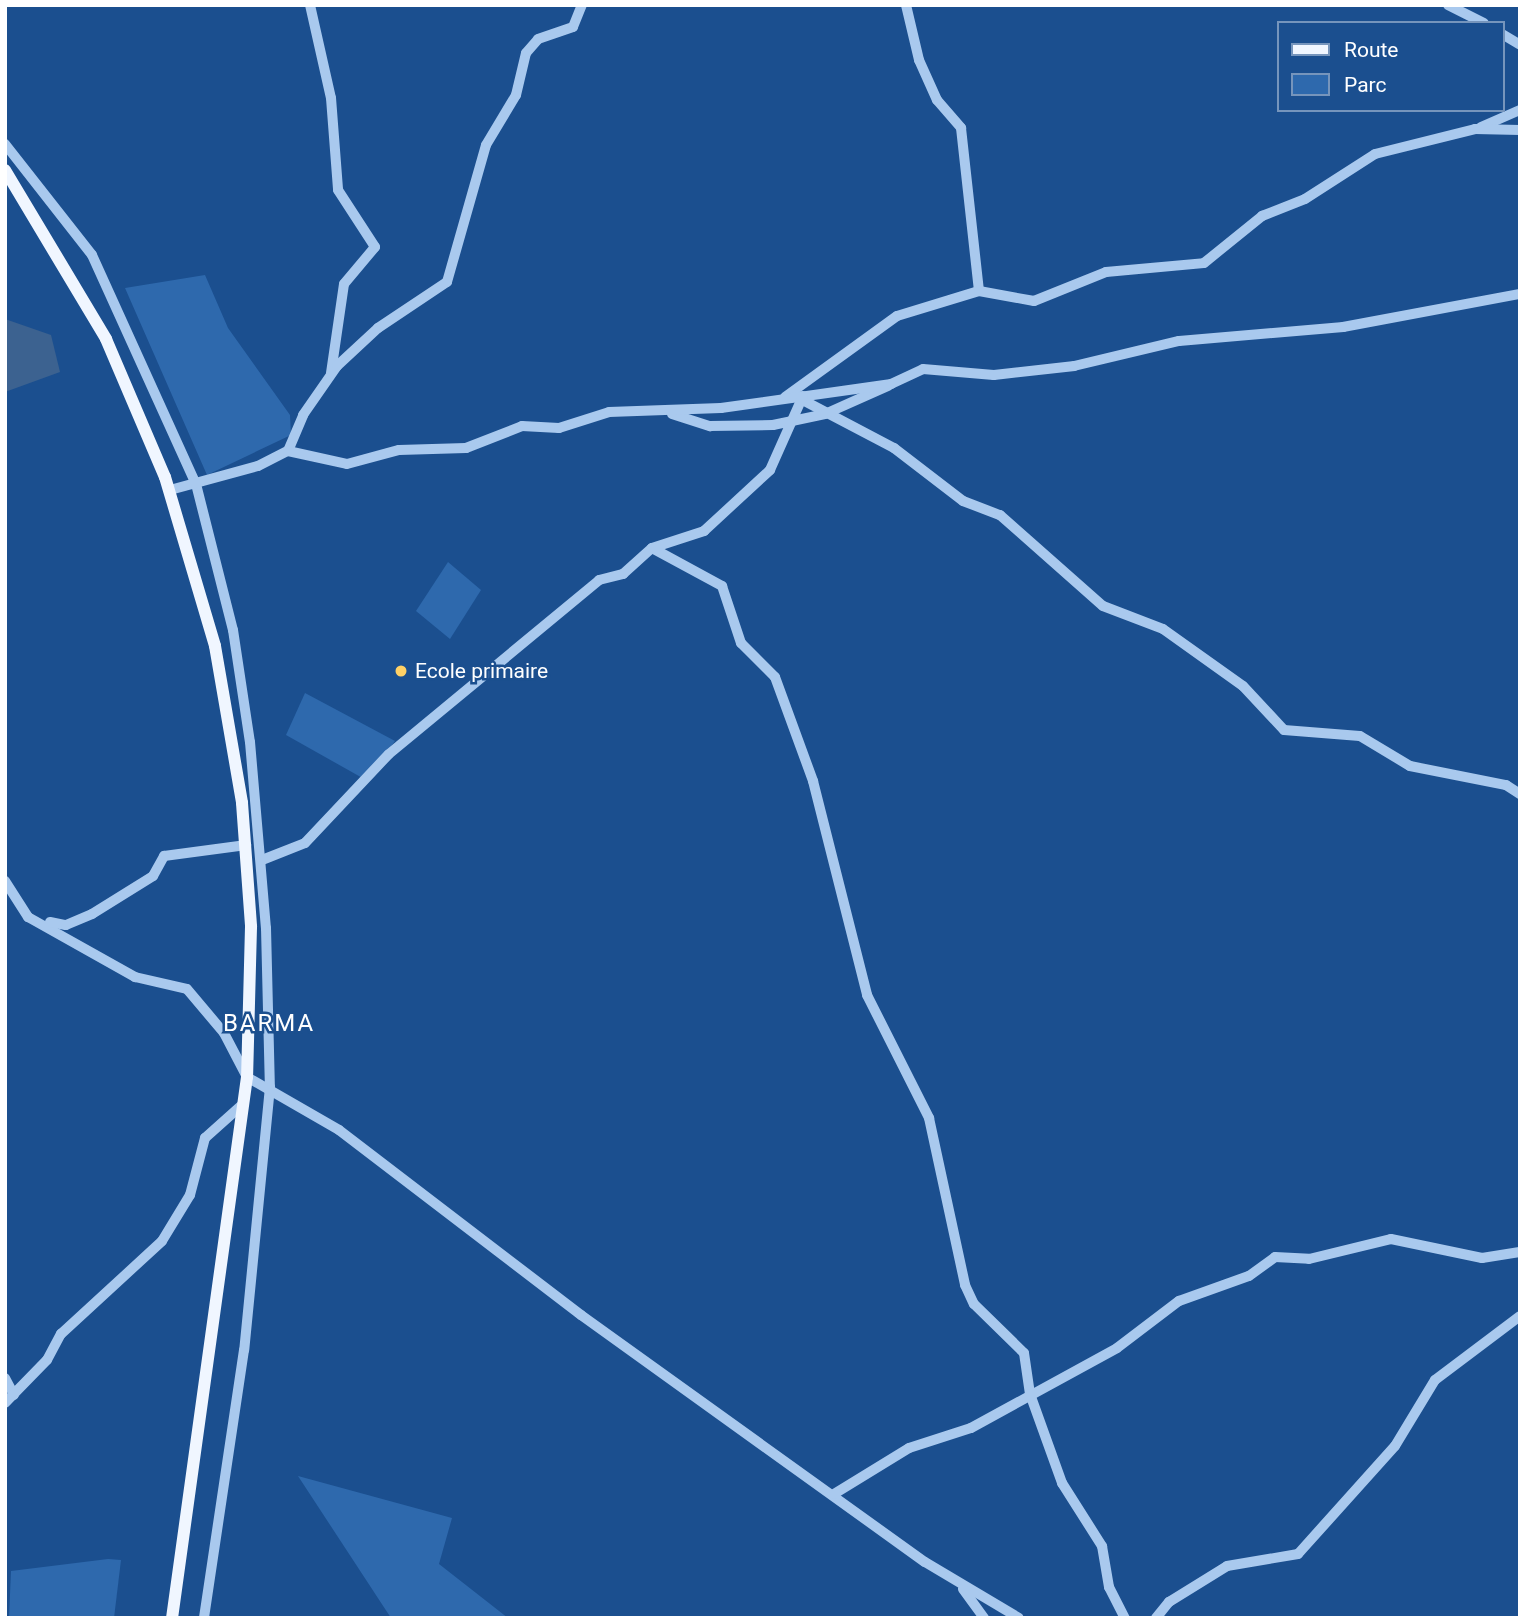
<!DOCTYPE html>
<style>
body{margin:0}
#map{position:relative;width:1525px;height:1623px;overflow:hidden;background:#1b4f8f;font-family:Roboto,sans-serif}
div>[style]{position:absolute}
.green>*{inset:0;background:#2e69ad}
.water>*{inset:0;background:#3c6290}
.minor>*{height:10px;margin:-5px;padding:0 5px;transform-origin:5px;border-radius:5px;background:#a9c9ee}
.major>*{height:12px;margin:-6px;padding:0 6px;transform-origin:6px;border-radius:6px;background:#f0f6ff}
.dots>*{width:19px;height:19px;translate:-50% -50%;box-sizing:border-box;border:4px solid #1b4f8f;border-radius:50%}
span{translate:-50% -50%;white-space:nowrap;text-align:center;line-height:1.15;-webkit-text-stroke:5px #1b4f8f;paint-order:stroke}
.poi-label{font-size:21px;color:#fff}
.left{translate:0 -50%;text-align:left}
.quarter-label{font-size:24px;color:#fff;letter-spacing:2px}
.frame{position:absolute;inset:0;border:7px solid #fff;pointer-events:none}
.legend{position:absolute;left:1277px;top:21px;width:228px;height:91px;box-sizing:border-box;background:#1b4f8f;border:2px solid #7695bc;margin:0;padding:9px 12px;list-style:none;font-size:21px;color:#fff}
.legend li{display:flex;align-items:center;gap:14px;height:35px}
.legend b{width:35px;border:2px solid #7695bc}
</style>
<div id="map">
<div class="green">
<div style="clip-path:polygon(205px 275px,228px 328px,290px 415px,291px 435px,207px 475px,125px 288px)"></div>
<div style="clip-path:polygon(448px 562px,481px 590px,450px 639px,416px 611px)"></div>
<div style="clip-path:polygon(305px 693px,395px 741px,366px 780px,286px 735px)"></div>
<div style="clip-path:polygon(298px 1476px,452px 1518px,439px 1564px,508px 1618px,391px 1618px)"></div>
<div style="clip-path:polygon(108px 1559px,121px 1560px,114px 1618px,9px 1618px,11px 1571px)"></div>
</div>
<div class="water">
<div style="clip-path:polygon(5px 319px,51px 335px,60px 372px,5px 392px)"></div>
</div>
<div class="minor">
<div style="left:310px;top:5px;width:95px;rotate:77.3deg"></div>
<div style="left:331px;top:98px;width:92px;rotate:85.6deg"></div>
<div style="left:338px;top:190px;width:68px;rotate:57deg"></div>
<div style="left:375px;top:247px;width:48px;rotate:130deg"></div>
<div style="left:344px;top:284px;width:90px;rotate:98.3deg"></div>
<div style="left:906px;top:5px;width:57px;rotate:76.7deg"></div>
<div style="left:919px;top:60px;width:44px;rotate:65.8deg"></div>
<div style="left:937px;top:100px;width:37px;rotate:49deg"></div>
<div style="left:961px;top:128px;width:164px;rotate:83.7deg"></div>
<div style="left:1448px;top:5px;width:40px;rotate:26.6deg"></div>
<div style="left:1502px;top:34px;width:21px;rotate:31deg"></div>
<div style="left:1481px;top:127px;width:43px;rotate:-23.6deg"></div>
<div style="left:5px;top:144px;width:141px;rotate:51.9deg"></div>
<div style="left:92px;top:255px;width:252px;rotate:65.6deg"></div>
<div style="left:196px;top:484px;width:151px;rotate:75.8deg"></div>
<div style="left:233px;top:630px;width:113px;rotate:81.4deg"></div>
<div style="left:250px;top:742px;width:187px;rotate:85.1deg"></div>
<div style="left:266px;top:928px;width:159px;rotate:88.6deg"></div>
<div style="left:270px;top:1087px;width:264px;rotate:95.6deg"></div>
<div style="left:244px;top:1350px;width:271px;rotate:98.5deg"></div>
<div style="left:795px;top:396px;width:112px;rotate:27.7deg"></div>
<div style="left:894px;top:448px;width:87px;rotate:37.5deg"></div>
<div style="left:963px;top:501px;width:40px;rotate:21deg"></div>
<div style="left:1000px;top:515px;width:137px;rotate:41.5deg"></div>
<div style="left:1103px;top:606px;width:64px;rotate:21deg"></div>
<div style="left:1163px;top:629px;width:98px;rotate:35.5deg"></div>
<div style="left:1243px;top:686px;width:60px;rotate:47deg"></div>
<div style="left:1284px;top:730px;width:76px;rotate:4.5deg"></div>
<div style="left:1360px;top:736px;width:58px;rotate:31deg"></div>
<div style="left:1410px;top:766px;width:98px;rotate:11.2deg"></div>
<div style="left:1506px;top:785px;width:17px;rotate:33deg"></div>
<div style="left:785px;top:397px;width:138px;rotate:-35.9deg"></div>
<div style="left:897px;top:316px;width:86px;rotate:-17deg"></div>
<div style="left:979px;top:291px;width:56px;rotate:10.3deg"></div>
<div style="left:1034px;top:301px;width:78px;rotate:-21.9deg"></div>
<div style="left:1106px;top:272px;width:98px;rotate:-5.2deg"></div>
<div style="left:1204px;top:263px;width:75px;rotate:-39deg"></div>
<div style="left:1262px;top:216px;width:46px;rotate:-21.6deg"></div>
<div style="left:1305px;top:199px;width:83px;rotate:-32.7deg"></div>
<div style="left:1375px;top:154px;width:103px;rotate:-14deg"></div>
<div style="left:1475px;top:129px;width:45px;rotate:1.3deg"></div>
<div style="left:672px;top:414px;width:40px;rotate:18deg"></div>
<div style="left:710px;top:426px;width:63px;rotate:-0.9deg"></div>
<div style="left:773px;top:425px;width:53px;rotate:-11.9deg"></div>
<div style="left:825px;top:414px;width:69px;rotate:-24deg"></div>
<div style="left:288px;top:451px;width:39px;rotate:-67deg"></div>
<div style="left:303px;top:415px;width:60px;rotate:-55.2deg"></div>
<div style="left:337px;top:366px;width:56px;rotate:-42.8deg"></div>
<div style="left:378px;top:328px;width:83px;rotate:-33.7deg"></div>
<div style="left:447px;top:282px;width:142px;rotate:-74.1deg"></div>
<div style="left:486px;top:145px;width:58px;rotate:-59deg"></div>
<div style="left:516px;top:95px;width:43px;rotate:-76.6deg"></div>
<div style="left:526px;top:53px;width:18px;rotate:-49deg"></div>
<div style="left:538px;top:39px;width:37px;rotate:-19deg"></div>
<div style="left:573px;top:27px;width:24px;rotate:-68deg"></div>
<div style="left:170px;top:490px;width:91px;rotate:-15.3deg"></div>
<div style="left:258px;top:466px;width:34px;rotate:-27deg"></div>
<div style="left:288px;top:451px;width:60px;rotate:12.4deg"></div>
<div style="left:347px;top:464px;width:54px;rotate:-15.1deg"></div>
<div style="left:399px;top:450px;width:67px;rotate:-1.7deg"></div>
<div style="left:466px;top:448px;width:60px;rotate:-21.4deg"></div>
<div style="left:522px;top:426px;width:37px;rotate:3deg"></div>
<div style="left:559px;top:428px;width:52px;rotate:-17.7deg"></div>
<div style="left:609px;top:412px;width:112px;rotate:-2deg"></div>
<div style="left:721px;top:408px;width:172px;rotate:-8deg"></div>
<div style="left:891px;top:384px;width:35px;rotate:-25deg"></div>
<div style="left:923px;top:369px;width:71px;rotate:4.8deg"></div>
<div style="left:994px;top:375px;width:81px;rotate:-6.4deg"></div>
<div style="left:1074px;top:366px;width:108px;rotate:-13.4deg"></div>
<div style="left:1179px;top:341px;width:165px;rotate:-4.9deg"></div>
<div style="left:1343px;top:327px;width:180px;rotate:-10.6deg"></div>
<div style="left:652px;top:548px;width:80px;rotate:28.5deg"></div>
<div style="left:722px;top:586px;width:60px;rotate:71.6deg"></div>
<div style="left:741px;top:643px;width:48px;rotate:45deg"></div>
<div style="left:775px;top:677px;width:111px;rotate:69.9deg"></div>
<div style="left:813px;top:781px;width:221px;rotate:75.8deg"></div>
<div style="left:867px;top:995px;width:138px;rotate:63.2deg"></div>
<div style="left:929px;top:1118px;width:171px;rotate:77.8deg"></div>
<div style="left:965px;top:1285px;width:21px;rotate:65deg"></div>
<div style="left:974px;top:1304px;width:70px;rotate:44.4deg"></div>
<div style="left:1024px;top:1353px;width:41px;rotate:81.7deg"></div>
<div style="left:1030px;top:1394px;width:95px;rotate:70.2deg"></div>
<div style="left:1062px;top:1483px;width:75px;rotate:57.6deg"></div>
<div style="left:1102px;top:1546px;width:42px;rotate:80.3deg"></div>
<div style="left:1109px;top:1587px;width:35px;rotate:63deg"></div>
<div style="left:262px;top:860px;width:46px;rotate:-21.6deg"></div>
<div style="left:305px;top:843px;width:122px;rotate:-46.7deg"></div>
<div style="left:389px;top:754px;width:273px;rotate:-39.6deg"></div>
<div style="left:599px;top:580px;width:25px;rotate:-14deg"></div>
<div style="left:623px;top:574px;width:39px;rotate:-42deg"></div>
<div style="left:652px;top:548px;width:55px;rotate:-18.1deg"></div>
<div style="left:704px;top:531px;width:90px;rotate:-42.7deg"></div>
<div style="left:770px;top:470px;width:81px;rotate:-66deg"></div>
<div style="left:5px;top:881px;width:43px;rotate:57.4deg"></div>
<div style="left:28px;top:917px;width:123px;rotate:29.3deg"></div>
<div style="left:135px;top:977px;width:53px;rotate:13deg"></div>
<div style="left:187px;top:989px;width:57px;rotate:49.9deg"></div>
<div style="left:224px;top:1033px;width:50px;rotate:62.4deg"></div>
<div style="left:247px;top:1077px;width:106px;rotate:29.9deg"></div>
<div style="left:339px;top:1130px;width:305px;rotate:37.4deg"></div>
<div style="left:581px;top:1315px;width:423px;rotate:35.7deg"></div>
<div style="left:925px;top:1562px;width:109px;rotate:30.8deg"></div>
<div style="left:50px;top:922px;width:16px;rotate:11deg"></div>
<div style="left:66px;top:925px;width:28px;rotate:-23deg"></div>
<div style="left:92px;top:914px;width:72px;rotate:-31.9deg"></div>
<div style="left:153px;top:876px;width:23px;rotate:-61deg"></div>
<div style="left:164px;top:856px;width:83px;rotate:-7.6deg"></div>
<div style="left:5px;top:1378px;width:19px;rotate:62deg"></div>
<div style="left:5px;top:1403px;width:60px;rotate:-45.7deg"></div>
<div style="left:47px;top:1360px;width:30px;rotate:-62deg"></div>
<div style="left:61px;top:1334px;width:137px;rotate:-42.6deg"></div>
<div style="left:162px;top:1241px;width:54px;rotate:-58.7deg"></div>
<div style="left:190px;top:1195px;width:59px;rotate:-75.3deg"></div>
<div style="left:205px;top:1138px;width:51px;rotate:-41.8deg"></div>
<div style="left:834px;top:1494px;width:88px;rotate:-31.5deg"></div>
<div style="left:909px;top:1448px;width:65px;rotate:-17.9deg"></div>
<div style="left:971px;top:1428px;width:166px;rotate:-28.7deg"></div>
<div style="left:1117px;top:1348px;width:78px;rotate:-37.2deg"></div>
<div style="left:1179px;top:1301px;width:74px;rotate:-19.7deg"></div>
<div style="left:1249px;top:1276px;width:32px;rotate:-36deg"></div>
<div style="left:1275px;top:1257px;width:34px;rotate:3deg"></div>
<div style="left:1309px;top:1259px;width:84px;rotate:-13.7deg"></div>
<div style="left:1391px;top:1239px;width:93px;rotate:11.8deg"></div>
<div style="left:1482px;top:1258px;width:38px;rotate:-9deg"></div>
<div style="left:963px;top:1589px;width:36px;rotate:54deg"></div>
<div style="left:1156px;top:1618px;width:21px;rotate:-51deg"></div>
<div style="left:1169px;top:1602px;width:68px;rotate:-31.8deg"></div>
<div style="left:1227px;top:1566px;width:72px;rotate:-9.6deg"></div>
<div style="left:1298px;top:1554px;width:145px;rotate:-48.1deg"></div>
<div style="left:1395px;top:1446px;width:77px;rotate:-58.8deg"></div>
<div style="left:1435px;top:1380px;width:106px;rotate:-37deg"></div>
</div>
<div class="major">
<div style="left:5px;top:170px;width:197px;rotate:59.1deg"></div>
<div style="left:106px;top:339px;width:150px;rotate:66.9deg"></div>
<div style="left:165px;top:477px;width:176px;rotate:73.5deg"></div>
<div style="left:215px;top:646px;width:159px;rotate:80.2deg"></div>
<div style="left:242px;top:803px;width:124px;rotate:85.8deg"></div>
<div style="left:251px;top:927px;width:150px;rotate:91.5deg"></div>
<div style="left:247px;top:1077px;width:546px;rotate:97.89deg"></div>
</div>
<div class="dots">
<div style="left:401px;top:671px;background:#ffd166"></div>
</div>
<div class="poi-label">
<span class="left" style="left:415px;top:671px">Ecole primaire</span>
</div>
<div class="quarter-label">
<span style="left:269px;top:1024px">BARMA</span>
</div>
<div class="frame"></div>
<ul class="legend">
<li><b style="height:9px;background:#f0f6ff"></b>Route</li>
<li><b style="height:19px;background:#2e69ad"></b>Parc</li>
</ul>
</div>
